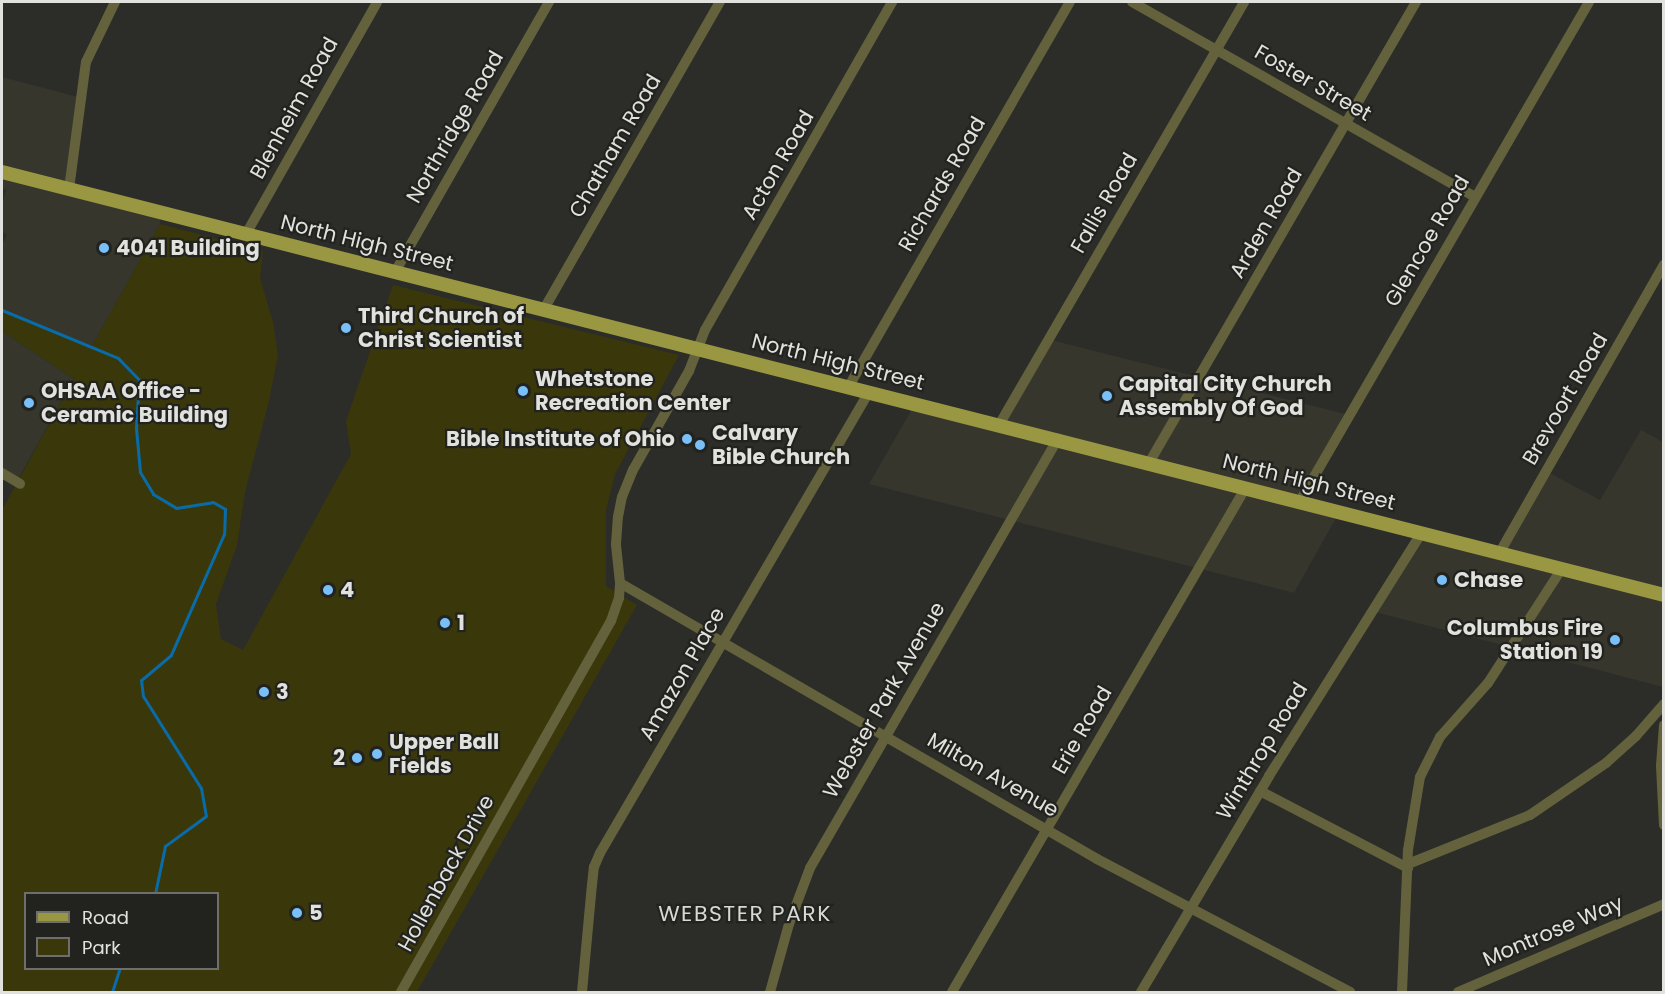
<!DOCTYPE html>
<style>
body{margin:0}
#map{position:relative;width:1665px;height:994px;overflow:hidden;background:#2c2c28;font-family:Poppins,sans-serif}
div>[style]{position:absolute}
.built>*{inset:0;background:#36362d}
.green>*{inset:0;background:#3a380b}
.stream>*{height:3px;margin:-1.5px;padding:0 1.5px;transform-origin:1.5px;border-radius:1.5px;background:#096ca9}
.minor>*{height:10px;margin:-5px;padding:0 5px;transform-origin:5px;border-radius:5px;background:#63623c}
.major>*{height:14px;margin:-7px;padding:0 7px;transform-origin:7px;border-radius:7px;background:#9a9743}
.dots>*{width:16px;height:16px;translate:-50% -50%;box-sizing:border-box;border:3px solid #22221f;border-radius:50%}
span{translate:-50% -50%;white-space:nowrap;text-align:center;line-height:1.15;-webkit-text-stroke:4.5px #22221f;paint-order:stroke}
.street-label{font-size:21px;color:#e1e1de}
.poi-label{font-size:21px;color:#e1e1de;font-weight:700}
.left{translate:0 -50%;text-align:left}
.right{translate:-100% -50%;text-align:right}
.neighbourhood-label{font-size:22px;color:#d8d8d4;letter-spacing:1.5px}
.frame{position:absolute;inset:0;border:3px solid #e1e1de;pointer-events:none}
.legend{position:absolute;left:24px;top:892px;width:195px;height:78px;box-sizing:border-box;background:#22221f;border:2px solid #6e6e6b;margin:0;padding:8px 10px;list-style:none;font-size:18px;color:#e1e1de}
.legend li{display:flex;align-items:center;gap:12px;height:30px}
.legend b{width:30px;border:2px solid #6e6e6b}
</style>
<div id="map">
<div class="built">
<div style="clip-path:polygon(2px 77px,82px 98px,70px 187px,161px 211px,160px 224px,92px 346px,2px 311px,2px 245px,7px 235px,2px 231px,2px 205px,6px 190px,2px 188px)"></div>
<div style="clip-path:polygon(2px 331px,74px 379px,17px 481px,2px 472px)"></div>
<div style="clip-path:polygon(1047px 339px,1349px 415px,1301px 499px,1341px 509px,1294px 593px,869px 484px,916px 402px,999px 423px)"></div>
<div style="clip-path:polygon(1641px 430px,1663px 442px,1663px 687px,1371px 611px,1419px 531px,1500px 550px,1544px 470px,1600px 500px)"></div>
</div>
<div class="green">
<div style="clip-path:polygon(evenodd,160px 224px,263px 251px,260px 278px,273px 322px,278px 355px,269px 401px,245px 492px,237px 545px,216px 604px,221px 639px,243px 650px,351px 454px,346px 421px,393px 285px,679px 355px,615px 474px,606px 510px,606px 586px,637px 605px,417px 992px,2px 992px,2px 510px,74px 379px,2px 331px,2px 311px,92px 346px,160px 224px,26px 894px,218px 894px,218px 968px,26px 968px,26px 894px)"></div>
</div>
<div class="stream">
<div style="left:2px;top:310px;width:126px;rotate:22.5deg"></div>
<div style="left:118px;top:358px;width:30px;rotate:46deg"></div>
<div style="left:139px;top:380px;width:48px;rotate:93.6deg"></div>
<div style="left:136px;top:428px;width:44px;rotate:84.8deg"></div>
<div style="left:140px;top:472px;width:26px;rotate:59deg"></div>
<div style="left:153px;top:494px;width:27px;rotate:31deg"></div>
<div style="left:176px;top:508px;width:37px;rotate:-9deg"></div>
<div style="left:213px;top:502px;width:14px;rotate:30deg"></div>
<div style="left:225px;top:509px;width:25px;rotate:92deg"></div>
<div style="left:224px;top:534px;width:132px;rotate:113.7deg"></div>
<div style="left:171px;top:655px;width:39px;rotate:140deg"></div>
<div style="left:141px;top:680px;width:16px;rotate:83deg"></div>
<div style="left:143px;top:696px;width:109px;rotate:57.8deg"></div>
<div style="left:201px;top:788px;width:28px;rotate:80deg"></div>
<div style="left:206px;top:816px;width:51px;rotate:143.8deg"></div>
<div style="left:165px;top:846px;width:49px;rotate:101.8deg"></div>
<div style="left:112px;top:992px;width:25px;rotate:-72deg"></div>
</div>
<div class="minor">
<div style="left:1132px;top:2px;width:395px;rotate:29.6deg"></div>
<div style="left:69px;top:189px;width:128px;rotate:-82.4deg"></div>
<div style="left:86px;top:62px;width:67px;rotate:-64.2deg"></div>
<div style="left:246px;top:234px;width:266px;rotate:-60.5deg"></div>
<div style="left:395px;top:272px;width:311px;rotate:-60.3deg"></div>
<div style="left:544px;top:309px;width:354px;rotate:-60.2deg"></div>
<div style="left:849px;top:386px;width:443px;rotate:-60.1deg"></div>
<div style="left:999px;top:425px;width:489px;rotate:-59.9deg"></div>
<div style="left:1149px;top:463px;width:533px;rotate:-59.92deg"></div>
<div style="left:2px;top:473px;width:21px;rotate:31deg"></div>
<div style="left:1300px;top:501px;width:577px;rotate:-59.92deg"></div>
<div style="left:1500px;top:552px;width:331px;rotate:-60.3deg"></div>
<div style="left:620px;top:583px;width:551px;rotate:30.05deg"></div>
<div style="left:1097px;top:859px;width:286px;rotate:27.7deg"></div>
<div style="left:1664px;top:725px;width:41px;rotate:94.2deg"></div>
<div style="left:1661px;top:766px;width:59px;rotate:87.1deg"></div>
<div style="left:1260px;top:791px;width:167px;rotate:27.5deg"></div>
<div style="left:1408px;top:864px;width:131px;rotate:-21.9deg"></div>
<div style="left:1530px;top:815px;width:92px;rotate:-34.4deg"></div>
<div style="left:1606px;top:763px;width:40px;rotate:-42deg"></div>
<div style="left:1636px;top:736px;width:43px;rotate:-48.8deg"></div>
<div style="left:401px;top:992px;width:426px;rotate:-60.5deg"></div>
<div style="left:611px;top:621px;width:24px;rotate:-71deg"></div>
<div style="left:619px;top:598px;width:15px;rotate:-86deg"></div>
<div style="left:620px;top:583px;width:39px;rotate:-96deg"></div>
<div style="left:616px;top:544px;width:27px;rotate:-86deg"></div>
<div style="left:618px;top:517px;width:20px;rotate:-79deg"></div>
<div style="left:622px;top:497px;width:29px;rotate:-68deg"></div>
<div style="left:633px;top:470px;width:114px;rotate:-60.5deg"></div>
<div style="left:689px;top:371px;width:44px;rotate:-68.7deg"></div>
<div style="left:705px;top:330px;width:378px;rotate:-60.3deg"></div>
<div style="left:582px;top:992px;width:107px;rotate:-84.7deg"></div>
<div style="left:592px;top:885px;width:18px;rotate:-84deg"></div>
<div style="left:594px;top:867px;width:15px;rotate:-67deg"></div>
<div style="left:600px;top:853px;width:534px;rotate:-59.74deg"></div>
<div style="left:770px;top:992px;width:71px;rotate:-74.4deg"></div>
<div style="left:789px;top:924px;width:60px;rotate:-69.4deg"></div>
<div style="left:810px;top:868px;width:496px;rotate:-60deg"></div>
<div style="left:952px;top:992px;width:584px;rotate:-59.79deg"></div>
<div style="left:1141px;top:992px;width:251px;rotate:-59.3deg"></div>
<div style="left:1269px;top:776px;width:288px;rotate:-57.9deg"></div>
<div style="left:1402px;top:992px;width:142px;rotate:-87.6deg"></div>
<div style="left:1408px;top:850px;width:74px;rotate:-80.7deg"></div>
<div style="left:1420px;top:777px;width:45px;rotate:-63.4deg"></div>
<div style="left:1440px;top:737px;width:72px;rotate:-48.4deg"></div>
<div style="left:1488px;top:683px;width:137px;rotate:-57.2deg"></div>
<div style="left:1458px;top:992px;width:224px;rotate:-23.1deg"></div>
</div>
<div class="major">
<div style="left:2px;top:172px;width:1715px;rotate:14.28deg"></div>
</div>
<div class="dots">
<div style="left:104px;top:248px;background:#79bff8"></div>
<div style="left:346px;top:328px;background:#79bff8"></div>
<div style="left:523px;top:391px;background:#79bff8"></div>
<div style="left:1107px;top:396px;background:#79bff8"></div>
<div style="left:29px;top:403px;background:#79bff8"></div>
<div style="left:687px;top:439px;background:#79bff8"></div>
<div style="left:700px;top:445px;background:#79bff8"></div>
<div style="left:1442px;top:580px;background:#79bff8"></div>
<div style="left:328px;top:590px;background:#79bff8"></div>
<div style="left:445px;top:623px;background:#79bff8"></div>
<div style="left:1615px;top:640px;background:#79bff8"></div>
<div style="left:264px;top:692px;background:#79bff8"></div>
<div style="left:377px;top:754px;background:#79bff8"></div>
<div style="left:357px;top:758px;background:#79bff8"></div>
<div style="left:297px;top:913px;background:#79bff8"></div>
</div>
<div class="street-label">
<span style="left:1313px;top:83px;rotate:30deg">Foster Street</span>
<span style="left:294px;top:108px;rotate:-61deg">Blenheim Road</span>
<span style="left:455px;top:127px;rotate:-60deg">Northridge Road</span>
<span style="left:615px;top:146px;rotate:-60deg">Chatham Road</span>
<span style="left:778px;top:165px;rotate:-60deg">Acton Road</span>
<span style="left:942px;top:184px;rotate:-60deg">Richards Road</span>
<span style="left:1104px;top:203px;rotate:-60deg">Fallis Road</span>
<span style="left:1266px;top:223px;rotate:-60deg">Arden Road</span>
<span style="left:1427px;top:241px;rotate:-60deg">Glencoe Road</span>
<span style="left:367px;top:243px;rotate:14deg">North High Street</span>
<span style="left:838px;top:362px;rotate:14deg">North High Street</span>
<span style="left:1565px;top:399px;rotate:-60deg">Brevoort Road</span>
<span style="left:1309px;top:482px;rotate:14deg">North High Street</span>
<span style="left:682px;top:674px;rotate:-60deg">Amazon Place</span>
<span style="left:884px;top:700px;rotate:-60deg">Webster Park Avenue</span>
<span style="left:1082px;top:730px;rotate:-60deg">Erie Road</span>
<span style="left:1262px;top:751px;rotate:-59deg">Winthrop Road</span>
<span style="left:993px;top:775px;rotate:30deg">Milton Avenue</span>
<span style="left:446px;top:873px;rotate:-61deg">Hollenback Drive</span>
<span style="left:1553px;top:931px;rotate:-23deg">Montrose Way</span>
</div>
<div class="poi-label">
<span class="left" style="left:116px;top:248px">4041 Building</span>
<span class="left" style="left:358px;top:328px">Third Church of<br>Christ Scientist</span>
<span class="left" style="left:535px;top:391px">Whetstone<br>Recreation Center</span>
<span class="left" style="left:1119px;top:396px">Capital City Church<br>Assembly Of God</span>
<span class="left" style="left:41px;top:403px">OHSAA Office -<br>Ceramic Building</span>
<span class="left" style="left:712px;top:445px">Calvary<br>Bible Church</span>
<span class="right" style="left:675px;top:439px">Bible Institute of Ohio</span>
<span class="left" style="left:1454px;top:580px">Chase</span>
<span class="left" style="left:340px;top:590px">4</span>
<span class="left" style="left:457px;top:623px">1</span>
<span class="right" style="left:1603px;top:640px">Columbus Fire<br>Station 19</span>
<span class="left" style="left:276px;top:692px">3</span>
<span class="left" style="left:389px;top:754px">Upper Ball<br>Fields</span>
<span class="right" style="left:345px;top:758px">2</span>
<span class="left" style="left:309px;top:913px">5</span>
</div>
<div class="neighbourhood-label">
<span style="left:745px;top:914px">WEBSTER PARK</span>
</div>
<div class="frame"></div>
<ul class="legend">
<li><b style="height:8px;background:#9a9743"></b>Road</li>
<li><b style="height:16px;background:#3a380b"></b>Park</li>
</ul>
</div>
